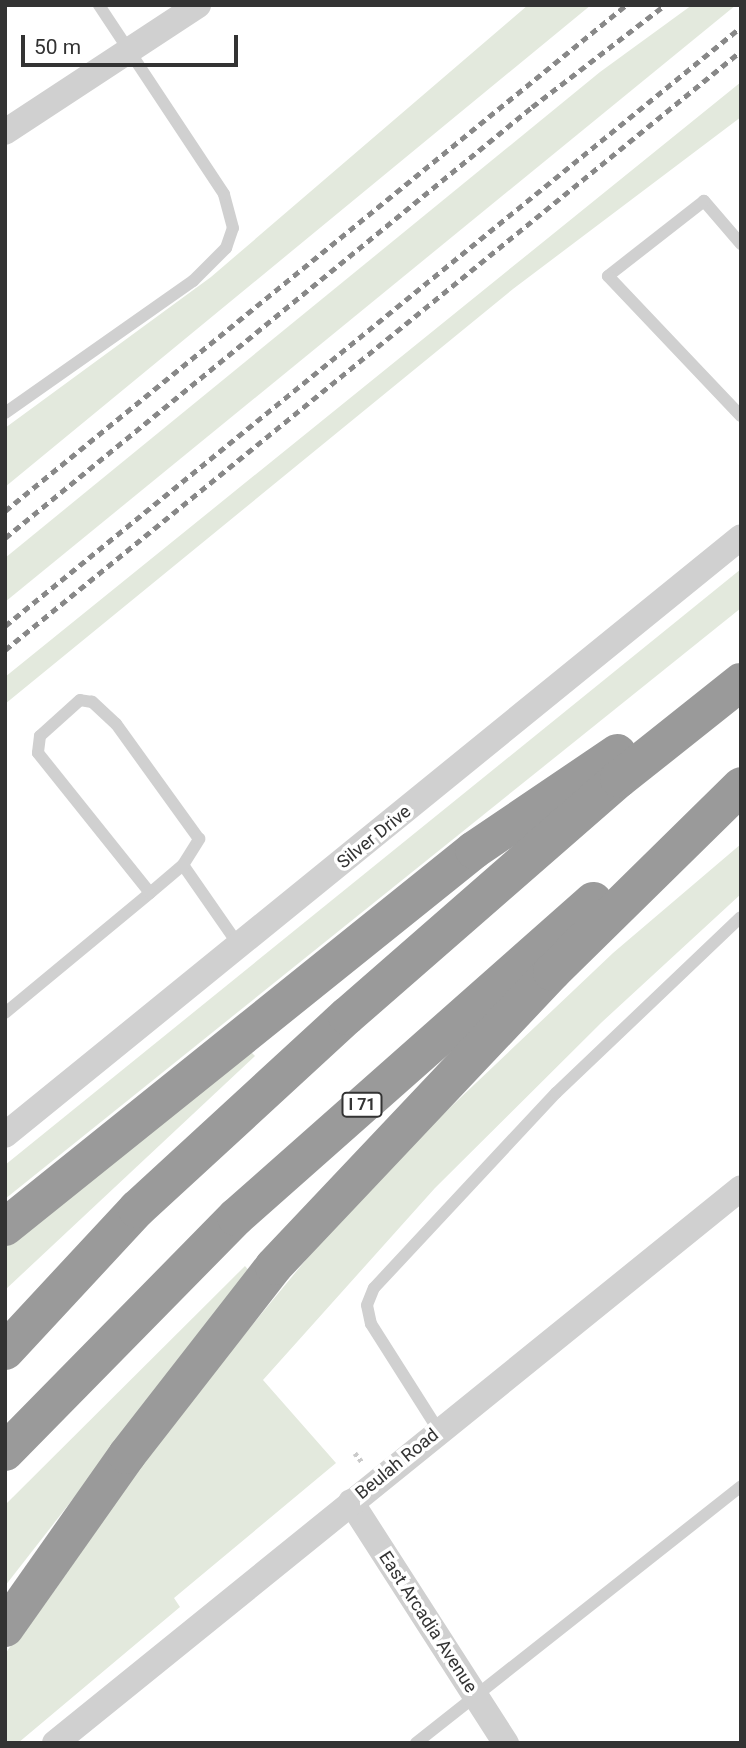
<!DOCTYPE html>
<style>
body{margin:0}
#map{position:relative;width:746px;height:1748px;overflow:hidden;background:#fff;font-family:Roboto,sans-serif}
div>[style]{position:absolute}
.green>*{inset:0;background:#e3e9dd}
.path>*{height:4.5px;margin-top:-2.25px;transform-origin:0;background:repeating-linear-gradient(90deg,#cacaca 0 3.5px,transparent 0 7px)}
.service>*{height:12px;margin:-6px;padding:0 6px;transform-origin:6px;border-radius:6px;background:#d0d0d0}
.minor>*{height:26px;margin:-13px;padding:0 13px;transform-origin:13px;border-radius:13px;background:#d0d0d0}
.motorway>*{height:38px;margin:-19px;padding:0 19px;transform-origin:19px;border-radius:19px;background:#9a9a9a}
.rail>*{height:5px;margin-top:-2.5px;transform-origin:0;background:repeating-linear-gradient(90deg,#888 0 7px,transparent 0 12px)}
span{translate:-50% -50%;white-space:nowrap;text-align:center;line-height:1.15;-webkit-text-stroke:7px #fff;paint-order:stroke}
.shield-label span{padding:2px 5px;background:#fff;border:2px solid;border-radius:5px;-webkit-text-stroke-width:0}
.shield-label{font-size:16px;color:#333;font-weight:700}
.street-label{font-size:18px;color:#333}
.frame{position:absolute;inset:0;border:7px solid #333;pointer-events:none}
.scale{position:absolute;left:21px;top:35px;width:217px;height:32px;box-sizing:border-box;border:4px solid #333;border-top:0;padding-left:9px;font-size:21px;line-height:24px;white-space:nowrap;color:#333;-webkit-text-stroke:5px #fff;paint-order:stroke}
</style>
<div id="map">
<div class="green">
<div style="clip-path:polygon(528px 5px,591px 5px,5px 487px,5px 428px,211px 277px)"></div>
<div style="clip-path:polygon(692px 5px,736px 5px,5px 602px,5px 558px,600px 72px)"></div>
<div style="clip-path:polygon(741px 82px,741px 117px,513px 289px,5px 704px,5px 677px)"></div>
<div style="clip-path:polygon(741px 569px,741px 608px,5px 1199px,5px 1165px)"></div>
<div style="clip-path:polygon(741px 844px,741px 894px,602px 1022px,435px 1188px,263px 1380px,336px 1463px,174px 1598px,180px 1607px,18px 1743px,5px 1743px,5px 1654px,160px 1437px,314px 1250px,438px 1119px,613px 953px)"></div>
<div style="clip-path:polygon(251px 1052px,255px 1056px,5px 1290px,5px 1246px)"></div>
<div style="clip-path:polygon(245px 1266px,250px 1272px,5px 1586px,5px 1505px)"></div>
</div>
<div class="path">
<div style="left:355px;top:1453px;width:11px;rotate:52deg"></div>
</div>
<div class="service">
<div style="left:741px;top:244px;width:57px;rotate:-130.7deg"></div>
<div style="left:704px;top:201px;width:122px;rotate:142deg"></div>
<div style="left:608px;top:276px;width:193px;rotate:46.5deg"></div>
<div style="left:5px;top:413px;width:230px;rotate:-35.1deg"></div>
<div style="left:193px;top:281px;width:47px;rotate:-45deg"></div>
<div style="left:226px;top:248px;width:21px;rotate:-71deg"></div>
<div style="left:233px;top:228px;width:35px;rotate:-105deg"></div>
<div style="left:224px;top:194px;width:227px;rotate:-123.5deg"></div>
<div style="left:183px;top:865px;width:100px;rotate:55.2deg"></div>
<div style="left:5px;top:1013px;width:188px;rotate:-39.6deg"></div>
<div style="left:150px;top:893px;width:43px;rotate:-40.3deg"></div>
<div style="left:183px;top:865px;width:31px;rotate:-58deg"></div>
<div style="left:199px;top:839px;width:142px;rotate:-125.8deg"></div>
<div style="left:116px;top:724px;width:33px;rotate:-137deg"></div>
<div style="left:92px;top:702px;width:12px;rotate:-171deg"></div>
<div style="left:80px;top:700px;width:54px;rotate:138deg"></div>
<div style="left:40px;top:736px;width:17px;rotate:97deg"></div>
<div style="left:38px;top:753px;width:179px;rotate:51.3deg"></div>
<div style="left:439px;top:1431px;width:127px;rotate:-122.4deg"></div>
<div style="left:371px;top:1324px;width:19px;rotate:-102deg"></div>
<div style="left:367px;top:1305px;width:18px;rotate:-68deg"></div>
<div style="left:374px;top:1288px;width:267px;rotate:-47deg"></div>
<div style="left:556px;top:1093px;width:255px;rotate:-43.6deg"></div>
<div style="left:416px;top:1743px;width:414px;rotate:-38.3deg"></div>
</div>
<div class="minor">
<div style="left:5px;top:132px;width:231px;rotate:-33.3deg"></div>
<div style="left:5px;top:1135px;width:948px;rotate:-39.09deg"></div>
<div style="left:351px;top:1502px;width:287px;rotate:57.3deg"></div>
<div style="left:55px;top:1743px;width:882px;rotate:-38.97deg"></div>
</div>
<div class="motorway">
<div style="left:5px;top:1227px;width:602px;rotate:-38.79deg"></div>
<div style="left:474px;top:850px;width:173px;rotate:-34.1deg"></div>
<div style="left:5px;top:1351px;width:194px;rotate:-47.1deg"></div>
<div style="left:137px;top:1209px;width:285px;rotate:-42.6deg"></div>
<div style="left:347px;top:1016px;width:361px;rotate:-41.1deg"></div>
<div style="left:619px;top:779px;width:156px;rotate:-38.5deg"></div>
<div style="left:5px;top:1452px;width:330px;rotate:-45.5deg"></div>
<div style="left:236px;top:1217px;width:477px;rotate:-41.5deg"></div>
<div style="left:5px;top:1628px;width:212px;rotate:-54.8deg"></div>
<div style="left:127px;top:1455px;width:239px;rotate:-52.1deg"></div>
<div style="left:274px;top:1266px;width:405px;rotate:-46.6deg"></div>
<div style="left:552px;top:972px;width:265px;rotate:-44.5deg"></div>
</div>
<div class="rail">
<div style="left:5px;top:511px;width:801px;rotate:-39.17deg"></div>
<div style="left:5px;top:538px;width:681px;rotate:-39.28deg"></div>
<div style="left:532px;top:107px;width:168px;rotate:-37.5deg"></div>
<div style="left:5px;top:626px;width:949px;rotate:-39.14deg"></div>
<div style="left:5px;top:650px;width:949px;rotate:-39.14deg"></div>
</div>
<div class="shield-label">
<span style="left:362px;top:1105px">I 71</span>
</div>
<div class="street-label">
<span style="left:374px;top:837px;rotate:-39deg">Silver Drive</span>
<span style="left:397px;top:1464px;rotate:-39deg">Beulah Road</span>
<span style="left:428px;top:1622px;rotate:57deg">East Arcadia Avenue</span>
</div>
<div class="frame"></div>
<div class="scale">50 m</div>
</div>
